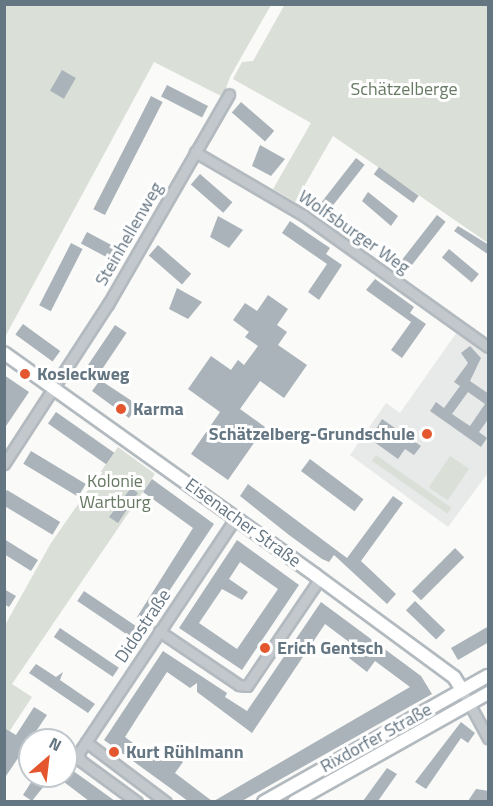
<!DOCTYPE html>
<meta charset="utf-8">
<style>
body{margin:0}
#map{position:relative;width:493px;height:806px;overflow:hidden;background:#fafaf8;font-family:"Titillium Web",sans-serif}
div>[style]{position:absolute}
.built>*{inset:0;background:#e8e9e9}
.green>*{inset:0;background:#dadfd7;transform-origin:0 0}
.building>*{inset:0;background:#aab3b9;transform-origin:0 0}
.roads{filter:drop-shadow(2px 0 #b3babf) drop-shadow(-2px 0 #b3babf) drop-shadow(0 2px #b3babf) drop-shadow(0 -2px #b3babf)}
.street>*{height:9px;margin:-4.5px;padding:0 4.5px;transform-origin:4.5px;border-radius:4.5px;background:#c3c8cc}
.secondary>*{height:12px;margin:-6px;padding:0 6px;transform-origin:6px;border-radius:6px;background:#fff}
.dots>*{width:16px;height:16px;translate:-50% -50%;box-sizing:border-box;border:3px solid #fff;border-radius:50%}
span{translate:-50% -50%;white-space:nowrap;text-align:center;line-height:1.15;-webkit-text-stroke:6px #fff;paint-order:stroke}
.park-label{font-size:18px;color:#687a64}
.street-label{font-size:18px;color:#657683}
.poi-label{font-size:18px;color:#657683;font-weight:700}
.left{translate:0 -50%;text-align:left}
.right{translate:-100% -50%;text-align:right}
.frame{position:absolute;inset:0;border:6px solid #657683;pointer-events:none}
.north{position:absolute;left:18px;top:728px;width:60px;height:60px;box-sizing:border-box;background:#fff;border:2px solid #c1c8cd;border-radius:50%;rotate:28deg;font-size:16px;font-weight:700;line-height:24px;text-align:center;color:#657683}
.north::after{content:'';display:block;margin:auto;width:21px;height:27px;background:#e4572e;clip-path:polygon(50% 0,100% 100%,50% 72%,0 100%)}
</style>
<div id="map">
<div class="built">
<div style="clip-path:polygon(457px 332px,488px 355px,488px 473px,448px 527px,350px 455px,386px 403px,400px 413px)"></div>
</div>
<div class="green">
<div style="clip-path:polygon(285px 4px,488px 5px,488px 243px,333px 136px,295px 202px,273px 189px,311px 123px,233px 79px,242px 62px,253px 61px)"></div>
<div style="clip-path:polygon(5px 5px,271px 5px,230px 77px,223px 97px,154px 62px,5px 337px)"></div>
<div style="clip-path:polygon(118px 447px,155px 474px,12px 684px,32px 697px,5px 738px,5px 625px,51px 543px)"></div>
<div style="left:376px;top:455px;width:92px;height:7px;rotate:35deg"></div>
<div style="left:450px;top:456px;width:23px;height:38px;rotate:34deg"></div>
<div style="clip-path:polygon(430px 713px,431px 720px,287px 801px,270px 802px)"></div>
</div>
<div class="building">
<div style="left:62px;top:70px;width:16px;height:24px;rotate:30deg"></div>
<div style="left:167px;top:85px;width:46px;height:13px;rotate:27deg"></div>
<div style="left:151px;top:96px;width:13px;height:127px;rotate:27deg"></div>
<div style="left:241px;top:102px;width:44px;height:14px;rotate:41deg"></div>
<div style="clip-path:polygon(260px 145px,285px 159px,271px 176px,252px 166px)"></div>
<div style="left:356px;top:158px;width:11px;height:63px;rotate:38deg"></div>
<div style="left:379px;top:167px;width:49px;height:9px;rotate:36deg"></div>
<div style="left:200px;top:174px;width:43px;height:14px;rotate:41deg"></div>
<div style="clip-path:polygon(368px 192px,398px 216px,391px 226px,362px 201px)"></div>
<div style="left:437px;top:215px;width:11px;height:64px;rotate:38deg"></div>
<div style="clip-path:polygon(218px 216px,243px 230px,229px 248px,210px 237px)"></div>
<div style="clip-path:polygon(290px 221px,330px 248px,326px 254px,342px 265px,319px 300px,308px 292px,327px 264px,282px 233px)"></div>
<div style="clip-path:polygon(458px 226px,489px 245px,489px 255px,454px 231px)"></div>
<div style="left:87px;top:232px;width:42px;height:13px;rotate:28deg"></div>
<div style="left:71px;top:243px;width:13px;height:70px;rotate:27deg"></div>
<div style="left:158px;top:245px;width:44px;height:14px;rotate:41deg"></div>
<div style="left:449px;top:249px;width:39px;height:11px;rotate:40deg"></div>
<div style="clip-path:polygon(375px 279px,414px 307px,410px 313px,426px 324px,402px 358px,391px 350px,411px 322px,366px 290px)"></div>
<div style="clip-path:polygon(177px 288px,202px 302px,188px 319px,169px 309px)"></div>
<div style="clip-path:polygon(268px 295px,288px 309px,277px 325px,287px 332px,278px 345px,307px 365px,284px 398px,260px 381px,240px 409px,265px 427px,228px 480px,191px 454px,220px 412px,188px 389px,211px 356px,231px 370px,238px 360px,244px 365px,258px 346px,245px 337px,249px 332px,233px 320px,245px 303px,257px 311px)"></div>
<div style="left:23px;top:324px;width:46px;height:13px;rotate:36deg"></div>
<div style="left:115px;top:325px;width:14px;height:58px;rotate:34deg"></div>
<div style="clip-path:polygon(evenodd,470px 346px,481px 358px,470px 381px,489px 394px,489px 418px,479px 432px,487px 438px,481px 447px,430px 411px,436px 402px,444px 408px,460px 386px,454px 382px,468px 363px,461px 353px,470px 346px,468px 392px,485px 404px,470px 426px,452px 414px,468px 392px)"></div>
<div style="clip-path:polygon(4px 375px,29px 392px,4px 429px)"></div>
<div style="clip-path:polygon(100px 380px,138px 405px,129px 418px,92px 391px)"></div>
<div style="left:56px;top:412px;width:71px;height:14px;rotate:35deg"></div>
<div style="clip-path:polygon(382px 419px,421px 446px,414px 455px,405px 449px,398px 459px,370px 439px)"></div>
<div style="left:31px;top:451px;width:64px;height:15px;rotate:31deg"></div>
<div style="left:310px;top:459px;width:67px;height:15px;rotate:37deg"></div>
<div style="clip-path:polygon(152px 479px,214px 524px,147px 624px,137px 617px,193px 528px,143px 492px)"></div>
<div style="clip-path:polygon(248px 484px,347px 558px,393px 496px,403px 503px,361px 561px,396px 594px,387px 604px,334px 555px,329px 562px,322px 559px,289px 535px,240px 496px)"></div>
<div style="clip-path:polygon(131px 488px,138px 493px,118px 523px,109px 517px)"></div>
<div style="left:7px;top:490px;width:62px;height:15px;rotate:31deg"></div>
<div style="clip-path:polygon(4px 539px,38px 560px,31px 571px,4px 554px)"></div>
<div style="clip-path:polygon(evenodd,237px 540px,299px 585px,242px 670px,179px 628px,237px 540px,240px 562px,278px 589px,237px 649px,199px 623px,222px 589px,242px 600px,248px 592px,229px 579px,240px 562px)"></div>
<div style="left:455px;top:548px;width:13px;height:61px;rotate:45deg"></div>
<div style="clip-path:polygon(4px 589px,16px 596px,9px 607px,4px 604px)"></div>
<div style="left:84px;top:591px;width:63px;height:12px;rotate:34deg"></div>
<div style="left:415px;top:601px;width:42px;height:13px;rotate:44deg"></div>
<div style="clip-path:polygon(321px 602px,421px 676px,432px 694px,242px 801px,214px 801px,410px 687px,375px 661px,367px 672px,349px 658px,357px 648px,325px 624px,252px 733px,197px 692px,197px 683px,190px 688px,167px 672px,139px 715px,125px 737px,157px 761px,165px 749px,183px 762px,175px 773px,212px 801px,188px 801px,104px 740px,163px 651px,227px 693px,225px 697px,247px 711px)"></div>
<div style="clip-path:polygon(489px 626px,489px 642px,458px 660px,451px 648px)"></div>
<div style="left:60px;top:628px;width:71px;height:11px;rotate:34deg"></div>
<div style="clip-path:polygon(36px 664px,56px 677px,63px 672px,60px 680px,95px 704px,88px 713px,29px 673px)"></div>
<div style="clip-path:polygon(34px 707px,47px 715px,4px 779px,4px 728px,16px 735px)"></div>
<div style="clip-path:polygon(461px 722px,475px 733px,468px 743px,461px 738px,426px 789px,415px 782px)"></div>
<div style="clip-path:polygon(66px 766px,86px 780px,115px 801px,89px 801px,56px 776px,66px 776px)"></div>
<div style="clip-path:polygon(387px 768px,397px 774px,378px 801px,363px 801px)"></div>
<div style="clip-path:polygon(35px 776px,52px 776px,32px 801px,23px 795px)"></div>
<div style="clip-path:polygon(476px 789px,489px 791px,489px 801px,468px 801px)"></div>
</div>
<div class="roads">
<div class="street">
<div style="left:195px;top:152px;width:125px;rotate:30.3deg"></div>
<div style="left:303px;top:215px;width:227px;rotate:35.5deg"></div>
<div style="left:4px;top:464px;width:191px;rotate:-57deg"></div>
<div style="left:108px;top:304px;width:242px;rotate:-60deg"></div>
<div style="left:159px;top:631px;width:97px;rotate:34deg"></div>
<div style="left:239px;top:685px;width:8px;rotate:7deg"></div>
<div style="left:247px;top:686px;width:130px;rotate:-55.9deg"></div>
<div style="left:462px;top:690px;width:55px;rotate:61.6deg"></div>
<div style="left:86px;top:742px;width:100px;rotate:36.9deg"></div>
<div style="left:137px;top:802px;width:69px;rotate:-143.8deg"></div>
<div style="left:81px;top:761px;width:8px;rotate:-113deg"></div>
<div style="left:78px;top:754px;width:285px;rotate:-56.3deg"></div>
</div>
<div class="secondary">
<div style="left:4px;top:353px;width:382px;rotate:35.5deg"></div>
<div style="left:315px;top:575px;width:172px;rotate:36.3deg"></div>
<div style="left:454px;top:677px;width:15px;rotate:58deg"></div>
<div style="left:264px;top:802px;width:257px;rotate:-29.4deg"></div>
<div style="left:294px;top:802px;width:223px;rotate:-29.3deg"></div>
</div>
</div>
<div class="dots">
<div style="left:25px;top:374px;background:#e4572e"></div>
<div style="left:121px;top:409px;background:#e4572e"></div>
<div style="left:427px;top:434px;background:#e4572e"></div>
<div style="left:265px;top:648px;background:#e4572e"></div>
<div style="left:114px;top:752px;background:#e4572e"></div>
</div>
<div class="park-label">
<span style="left:404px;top:89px">Schätzelberge</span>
<span style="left:115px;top:492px">Kolonie<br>Wartburg</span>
</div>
<div class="street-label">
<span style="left:354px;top:232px;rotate:35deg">Wolfsburger Weg</span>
<span style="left:129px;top:234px;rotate:-60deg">Steinhellenweg</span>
<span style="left:243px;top:523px;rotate:36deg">Eisenacher Straße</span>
<span style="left:143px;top:626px;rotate:-56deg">Didostraße</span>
<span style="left:376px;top:738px;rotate:-29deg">Rixdorfer Straße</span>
</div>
<div class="poi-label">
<span class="left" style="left:37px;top:374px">Kosleckweg</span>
<span class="left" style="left:133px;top:409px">Karma</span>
<span class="right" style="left:415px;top:434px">Schätzelberg-Grundschule</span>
<span class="left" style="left:277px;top:648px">Erich Gentsch</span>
<span class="left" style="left:126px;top:752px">Kurt Rühlmann</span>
</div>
<div class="frame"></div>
<div class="north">N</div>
</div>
